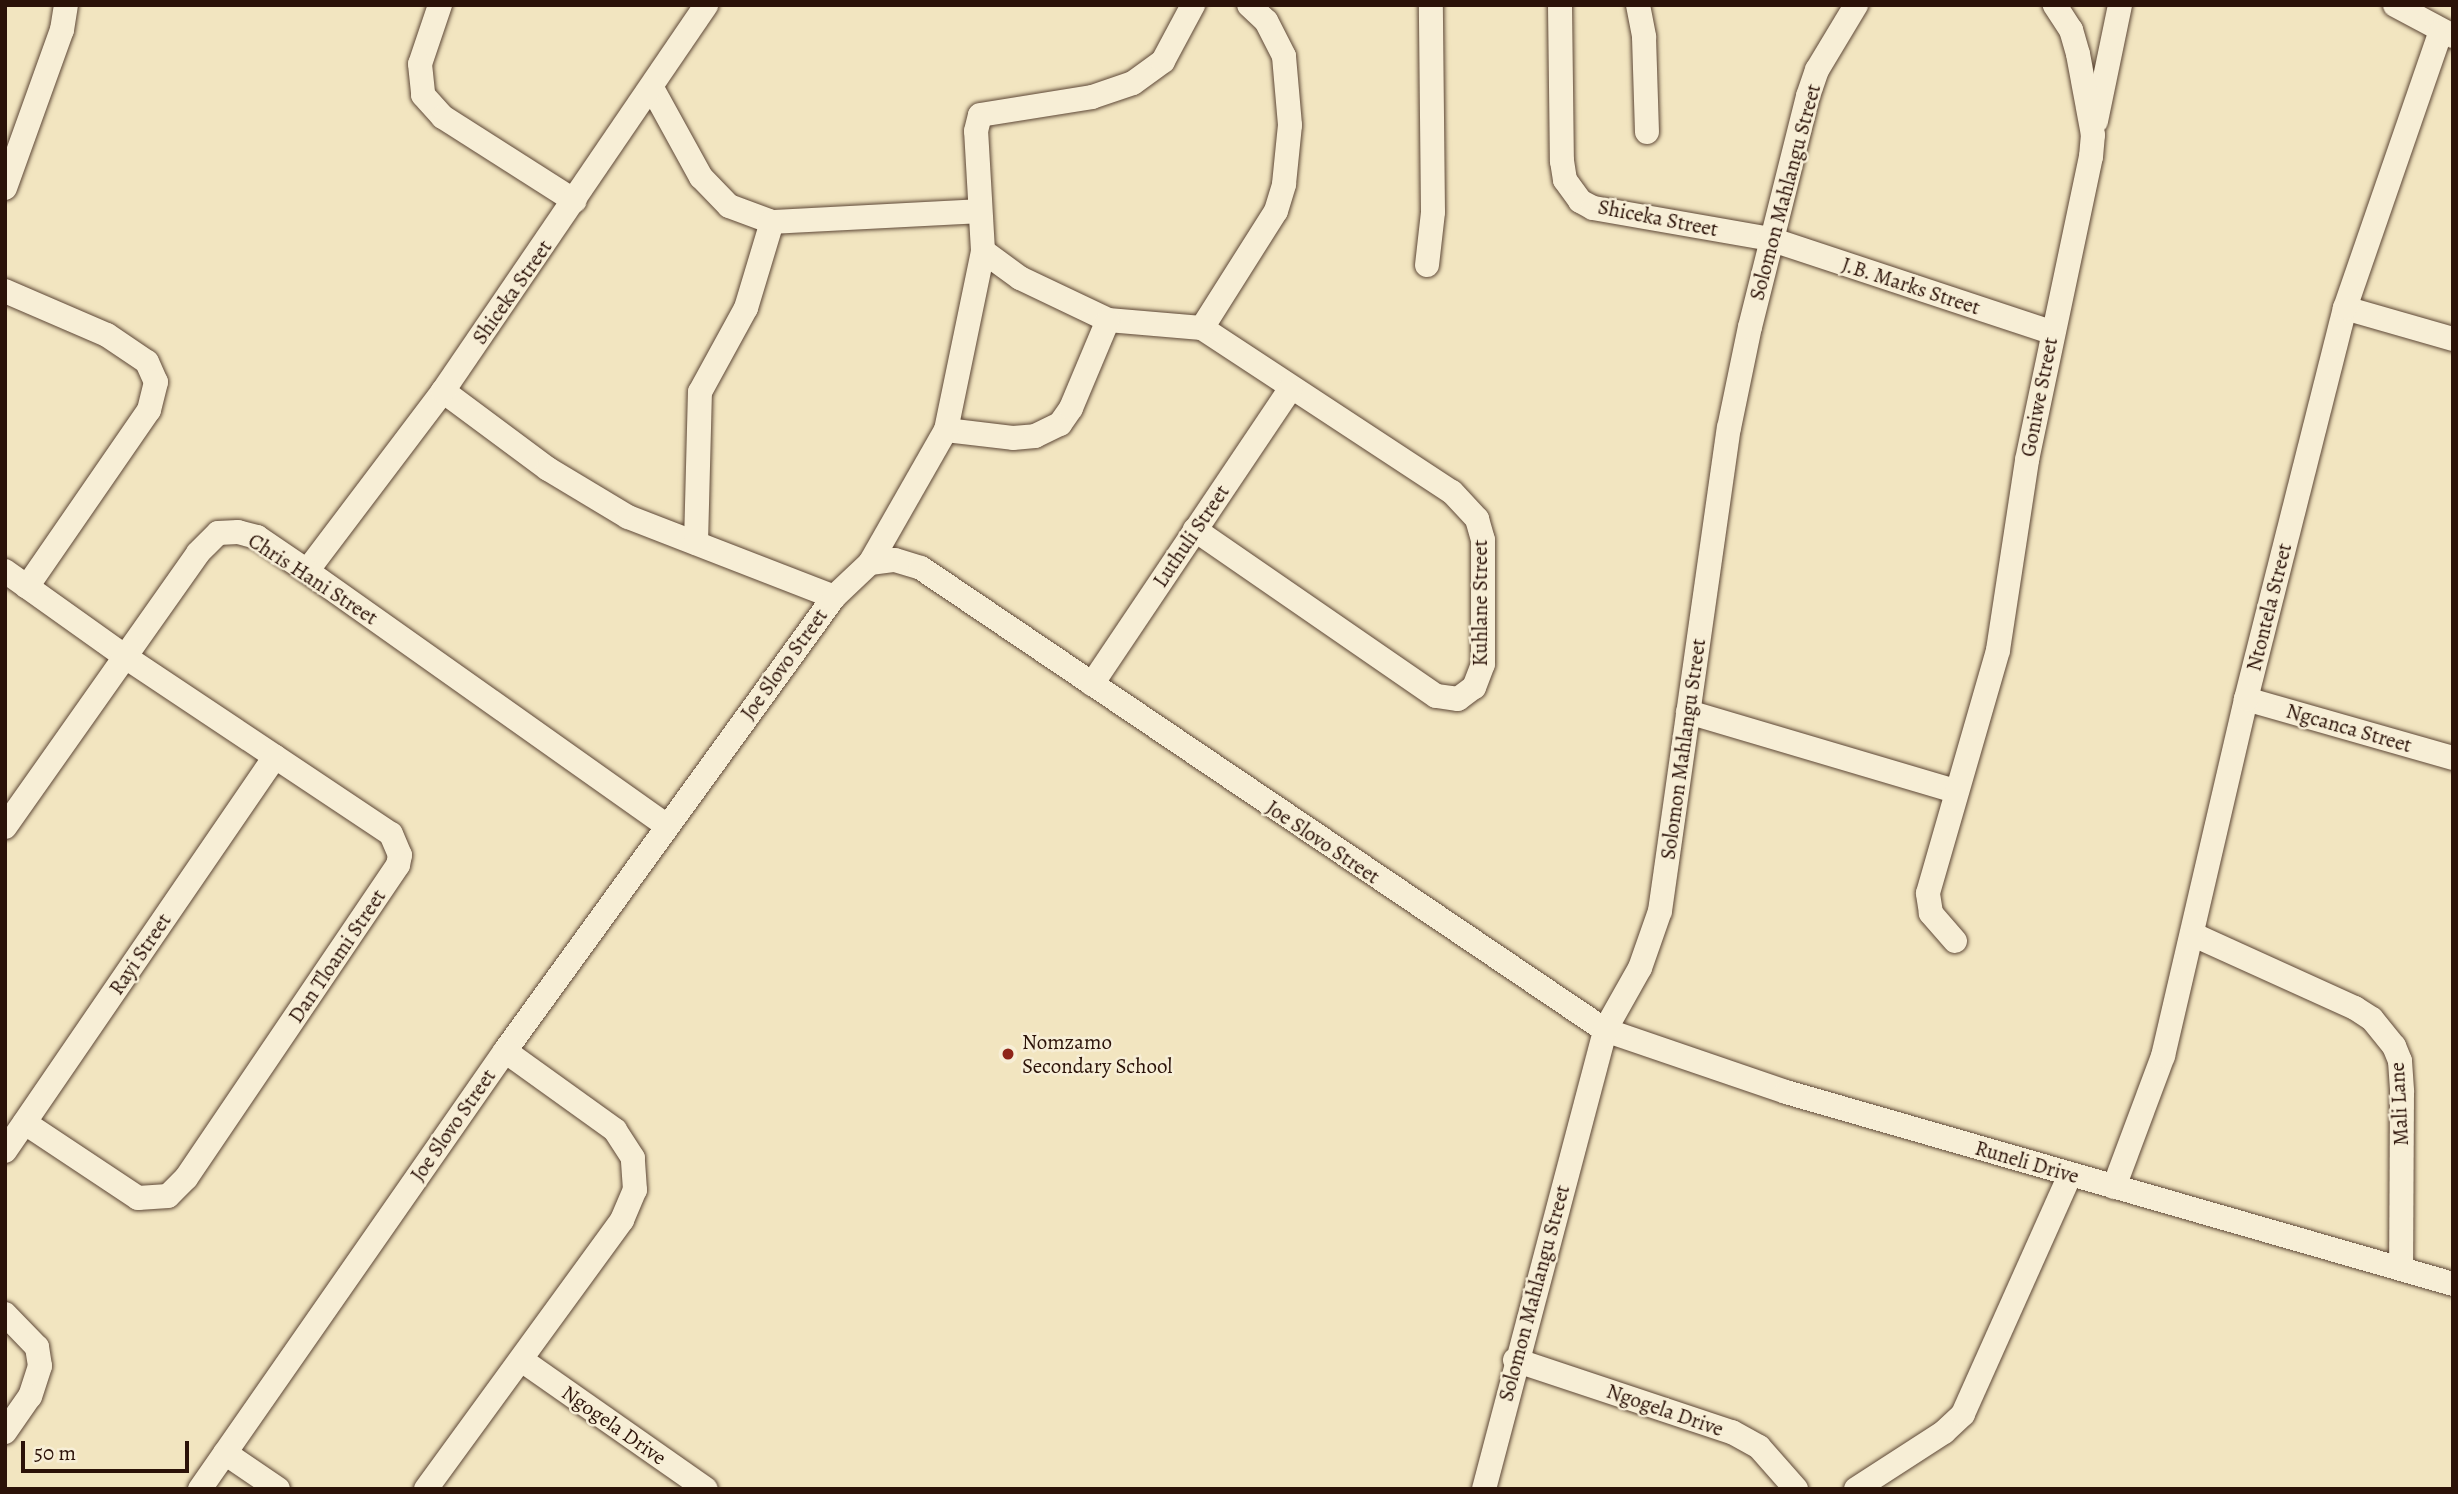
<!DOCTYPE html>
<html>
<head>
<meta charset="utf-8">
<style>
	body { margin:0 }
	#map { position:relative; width:2458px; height:1494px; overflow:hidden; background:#f2e5c0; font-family:Alegreya,serif }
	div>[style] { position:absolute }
	.roads { filter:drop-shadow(0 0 2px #5d4736) drop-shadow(0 0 2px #5d4736) }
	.minor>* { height:24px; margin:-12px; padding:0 12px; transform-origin:12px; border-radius:12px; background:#f7eed6 }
	.dots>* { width:19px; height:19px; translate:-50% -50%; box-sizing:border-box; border:4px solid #f7eed6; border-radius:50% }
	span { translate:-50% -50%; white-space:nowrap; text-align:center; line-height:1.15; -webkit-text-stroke:5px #f7eed6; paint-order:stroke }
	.street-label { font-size:21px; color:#2b1208 }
	.poi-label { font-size:21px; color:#2b1208 }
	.left { translate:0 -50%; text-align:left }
	.frame { position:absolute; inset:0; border:7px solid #2b1208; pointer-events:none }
	.scale { position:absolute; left:21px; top:1441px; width:168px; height:32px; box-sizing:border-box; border:4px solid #2b1208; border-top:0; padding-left:9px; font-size:21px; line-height:24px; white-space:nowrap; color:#2b1208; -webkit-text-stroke:5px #f7eed6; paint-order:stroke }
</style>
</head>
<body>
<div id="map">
	<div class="roads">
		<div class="minor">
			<div style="left:440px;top:5px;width:62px;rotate:108.7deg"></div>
			<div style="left:420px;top:64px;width:31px;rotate:84deg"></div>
			<div style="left:423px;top:95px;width:30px;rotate:48deg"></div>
			<div style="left:443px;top:117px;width:156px;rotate:32.5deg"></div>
			<div style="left:1560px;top:5px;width:156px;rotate:89.3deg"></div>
			<div style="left:1562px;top:161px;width:19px;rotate:81deg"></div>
			<div style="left:1565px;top:180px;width:26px;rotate:54deg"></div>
			<div style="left:1580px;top:201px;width:15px;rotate:28deg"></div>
			<div style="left:1593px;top:208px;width:180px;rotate:9.9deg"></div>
			<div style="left:1770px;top:239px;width:297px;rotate:18.3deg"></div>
			<div style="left:1638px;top:5px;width:33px;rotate:79deg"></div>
			<div style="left:1644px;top:37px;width:95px;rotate:88.2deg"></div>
			<div style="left:2395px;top:5px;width:66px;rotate:28.1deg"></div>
			<div style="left:652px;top:88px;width:102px;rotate:61.2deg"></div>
			<div style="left:701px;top:177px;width:40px;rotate:46deg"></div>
			<div style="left:729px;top:206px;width:46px;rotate:20.4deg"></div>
			<div style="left:772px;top:222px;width:208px;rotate:-3deg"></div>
			<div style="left:2096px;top:121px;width:118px;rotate:-78.3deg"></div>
			<div style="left:5px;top:188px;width:168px;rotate:-70.2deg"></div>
			<div style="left:62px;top:30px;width:25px;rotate:-81deg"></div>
			<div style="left:983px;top:251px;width:46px;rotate:36.1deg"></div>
			<div style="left:1020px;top:278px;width:98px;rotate:25.5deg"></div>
			<div style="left:1108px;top:320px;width:94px;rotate:4.9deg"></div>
			<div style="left:1202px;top:328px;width:299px;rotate:33.3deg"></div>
			<div style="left:1452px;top:492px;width:37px;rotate:47deg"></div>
			<div style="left:1477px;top:519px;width:22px;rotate:74deg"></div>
			<div style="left:1483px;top:540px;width:124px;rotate:90deg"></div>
			<div style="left:1483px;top:664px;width:25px;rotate:111deg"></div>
			<div style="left:1474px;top:687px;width:20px;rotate:143deg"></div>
			<div style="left:1458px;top:699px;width:22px;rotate:-172deg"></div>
			<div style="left:1436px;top:696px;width:293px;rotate:-145.4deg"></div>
			<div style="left:1427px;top:265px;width:53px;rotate:-83.5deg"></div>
			<div style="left:1433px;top:212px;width:207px;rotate:-90.6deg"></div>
			<div style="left:5px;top:291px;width:111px;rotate:23.3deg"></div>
			<div style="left:107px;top:335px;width:48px;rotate:34deg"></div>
			<div style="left:147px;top:362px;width:22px;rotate:66deg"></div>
			<div style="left:156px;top:382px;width:29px;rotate:104deg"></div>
			<div style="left:149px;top:410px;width:215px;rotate:124.6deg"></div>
			<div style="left:2345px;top:308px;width:112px;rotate:16deg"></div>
			<div style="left:1202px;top:328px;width:138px;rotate:-57.7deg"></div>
			<div style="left:1276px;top:211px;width:28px;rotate:-73deg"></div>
			<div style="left:1284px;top:184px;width:59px;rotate:-84.2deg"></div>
			<div style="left:1290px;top:125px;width:69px;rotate:-95deg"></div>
			<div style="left:1284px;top:56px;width:39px;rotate:-117deg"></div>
			<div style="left:1266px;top:21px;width:23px;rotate:-137deg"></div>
			<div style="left:443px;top:391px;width:131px;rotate:36.6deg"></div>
			<div style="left:548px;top:469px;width:93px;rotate:31deg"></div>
			<div style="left:628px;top:517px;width:221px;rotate:21.2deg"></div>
			<div style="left:946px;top:430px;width:67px;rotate:6.8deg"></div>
			<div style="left:1013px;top:438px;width:22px;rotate:-5deg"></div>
			<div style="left:1035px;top:436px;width:28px;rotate:-26deg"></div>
			<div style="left:1060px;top:424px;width:19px;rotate:-55deg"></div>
			<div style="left:1071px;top:408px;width:95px;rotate:-67.2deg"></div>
			<div style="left:696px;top:543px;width:151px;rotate:-88.5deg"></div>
			<div style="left:700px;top:392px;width:96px;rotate:-61.3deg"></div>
			<div style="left:746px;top:308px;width:90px;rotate:-73.2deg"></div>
			<div style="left:870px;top:563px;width:153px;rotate:-60.3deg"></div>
			<div style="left:946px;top:430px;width:183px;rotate:-78.3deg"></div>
			<div style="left:983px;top:251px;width:120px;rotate:-93.3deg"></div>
			<div style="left:976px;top:131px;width:16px;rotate:-76deg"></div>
			<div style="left:980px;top:115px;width:113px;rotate:-9.1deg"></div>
			<div style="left:1092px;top:97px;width:43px;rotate:-18.9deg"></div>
			<div style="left:1133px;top:83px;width:37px;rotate:-36deg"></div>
			<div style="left:1163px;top:61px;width:64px;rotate:-61.8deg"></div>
			<div style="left:5px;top:571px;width:150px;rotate:35.5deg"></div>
			<div style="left:127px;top:658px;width:317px;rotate:33.7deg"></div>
			<div style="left:391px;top:834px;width:23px;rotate:67deg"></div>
			<div style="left:400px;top:855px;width:10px;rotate:101deg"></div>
			<div style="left:398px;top:865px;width:378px;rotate:124.1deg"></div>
			<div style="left:186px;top:1178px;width:25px;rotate:135deg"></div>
			<div style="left:168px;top:1196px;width:30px;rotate:176deg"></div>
			<div style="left:138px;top:1198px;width:136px;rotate:-146.4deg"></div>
			<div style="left:307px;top:571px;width:226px;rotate:-52.9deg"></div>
			<div style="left:443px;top:391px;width:467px;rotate:-55.7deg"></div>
			<div style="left:1092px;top:684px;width:355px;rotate:-56.1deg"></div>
			<div style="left:2246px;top:699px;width:215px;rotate:15.9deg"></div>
			<div style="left:1688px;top:712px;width:277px;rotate:16.5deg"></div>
			<div style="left:5px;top:827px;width:335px;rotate:-54.8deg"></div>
			<div style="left:198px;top:553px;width:28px;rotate:-45deg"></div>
			<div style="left:218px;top:533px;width:20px;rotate:-3deg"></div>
			<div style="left:238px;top:532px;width:20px;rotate:15deg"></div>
			<div style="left:257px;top:537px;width:60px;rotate:34.2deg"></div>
			<div style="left:307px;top:571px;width:440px;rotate:35.3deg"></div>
			<div style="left:2194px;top:935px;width:177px;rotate:24.4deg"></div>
			<div style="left:2355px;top:1008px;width:20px;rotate:33deg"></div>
			<div style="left:2372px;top:1019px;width:35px;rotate:51deg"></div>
			<div style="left:2394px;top:1046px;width:16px;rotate:68deg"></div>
			<div style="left:2400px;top:1061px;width:31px;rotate:86deg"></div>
			<div style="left:2402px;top:1092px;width:176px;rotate:90.3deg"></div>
			<div style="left:1955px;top:941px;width:37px;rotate:-131deg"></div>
			<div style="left:1931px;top:913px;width:20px;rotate:-99deg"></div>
			<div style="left:1928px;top:893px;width:253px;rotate:-73.9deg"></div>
			<div style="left:1998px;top:650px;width:192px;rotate:-81.3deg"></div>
			<div style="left:2027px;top:460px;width:310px;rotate:-78.1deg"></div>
			<div style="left:2091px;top:157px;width:22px;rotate:-85deg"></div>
			<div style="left:2093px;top:135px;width:82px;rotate:-100.5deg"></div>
			<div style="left:2078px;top:54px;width:25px;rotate:-106deg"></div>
			<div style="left:2071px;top:30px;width:30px;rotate:-123deg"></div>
			<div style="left:5px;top:1151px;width:478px;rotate:-55.6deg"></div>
			<div style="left:2114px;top:1187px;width:140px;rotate:-69.5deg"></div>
			<div style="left:2163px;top:1056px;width:367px;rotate:-76.9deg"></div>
			<div style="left:2246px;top:699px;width:403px;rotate:-75.8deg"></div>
			<div style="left:2345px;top:308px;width:293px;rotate:-70.9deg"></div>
			<div style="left:5px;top:1314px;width:46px;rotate:45.9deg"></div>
			<div style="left:37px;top:1347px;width:19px;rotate:81deg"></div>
			<div style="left:40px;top:1366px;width:32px;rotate:108deg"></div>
			<div style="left:30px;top:1396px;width:44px;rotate:124.8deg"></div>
			<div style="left:1515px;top:1360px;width:229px;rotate:18.4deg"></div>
			<div style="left:1732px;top:1432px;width:31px;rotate:29deg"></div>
			<div style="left:1759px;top:1447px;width:56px;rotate:48.6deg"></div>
			<div style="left:523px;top:1361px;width:223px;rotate:35deg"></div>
			<div style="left:225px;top:1453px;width:64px;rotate:34.2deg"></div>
			<div style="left:200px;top:1489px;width:534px;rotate:-55.15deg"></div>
			<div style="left:505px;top:1051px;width:561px;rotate:-54.07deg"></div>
			<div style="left:834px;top:597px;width:50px;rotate:-43.4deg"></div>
			<div style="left:870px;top:563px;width:25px;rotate:-7deg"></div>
			<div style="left:895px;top:560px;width:27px;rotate:17deg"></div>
			<div style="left:921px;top:568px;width:825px;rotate:34.04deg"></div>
			<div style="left:1605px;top:1030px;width:191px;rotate:18.9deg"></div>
			<div style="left:1786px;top:1092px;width:694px;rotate:16.06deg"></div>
			<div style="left:426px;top:1489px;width:333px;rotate:-53.9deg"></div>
			<div style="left:622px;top:1220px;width:33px;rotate:-67deg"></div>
			<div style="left:635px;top:1190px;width:32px;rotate:-94deg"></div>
			<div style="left:633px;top:1158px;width:33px;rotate:-123deg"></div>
			<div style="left:615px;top:1130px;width:135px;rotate:-144.3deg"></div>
			<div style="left:1484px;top:1489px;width:475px;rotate:-75.2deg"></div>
			<div style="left:1605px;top:1030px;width:71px;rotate:-60.6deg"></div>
			<div style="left:1640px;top:968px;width:60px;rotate:-70.7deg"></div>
			<div style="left:1660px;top:911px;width:488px;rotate:-81.9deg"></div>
			<div style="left:1729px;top:428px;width:103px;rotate:-78.3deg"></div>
			<div style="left:1750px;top:327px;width:238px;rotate:-75.9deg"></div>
			<div style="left:1808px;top:96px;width:28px;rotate:-71deg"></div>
			<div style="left:1817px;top:70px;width:76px;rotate:-59deg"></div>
			<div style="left:1856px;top:1489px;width:105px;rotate:-32.9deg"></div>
			<div style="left:1944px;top:1432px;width:26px;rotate:-43deg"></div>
			<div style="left:1963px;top:1414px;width:262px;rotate:-65.9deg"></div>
		</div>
	</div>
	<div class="dots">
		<div style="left:1008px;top:1054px;background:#8f2418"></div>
	</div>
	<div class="street-label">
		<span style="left:1785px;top:192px;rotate:-75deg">Solomon Mahlangu Street</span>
		<span style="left:1658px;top:218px;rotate:11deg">Shiceka Street</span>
		<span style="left:1911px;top:286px;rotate:18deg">J.B. Marks Street</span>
		<span style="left:512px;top:292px;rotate:-55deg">Shiceka Street</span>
		<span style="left:2039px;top:397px;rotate:-79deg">Goniwe Street</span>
		<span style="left:1191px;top:536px;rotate:-56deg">Luthuli Street</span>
		<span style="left:313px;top:579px;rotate:33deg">Chris Hani Street</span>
		<span style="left:1480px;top:603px;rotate:-90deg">Kuhlane Street</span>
		<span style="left:2269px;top:607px;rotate:-76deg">Ntontela Street</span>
		<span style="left:784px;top:664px;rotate:-54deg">Joe Slovo Street</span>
		<span style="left:2349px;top:728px;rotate:16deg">Ngcanca Street</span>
		<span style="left:1683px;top:749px;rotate:-82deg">Solomon Mahlangu Street</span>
		<span style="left:1323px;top:842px;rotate:34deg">Joe Slovo Street</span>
		<span style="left:140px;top:954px;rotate:-56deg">Rayi Street</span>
		<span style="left:337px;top:956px;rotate:-56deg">Dan Tloami Street</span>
		<span style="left:2399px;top:1104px;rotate:-93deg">Mali Lane</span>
		<span style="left:453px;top:1125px;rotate:-55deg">Joe Slovo Street</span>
		<span style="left:2027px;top:1162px;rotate:16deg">Runeli Drive</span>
		<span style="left:1534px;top:1293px;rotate:-75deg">Solomon Mahlangu Street</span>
		<span style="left:1665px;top:1410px;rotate:19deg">Ngogela Drive</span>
		<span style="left:614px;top:1425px;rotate:35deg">Ngogela Drive</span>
	</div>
	<div class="poi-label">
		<span class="left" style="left:1022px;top:1054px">Nomzamo<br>Secondary School</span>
	</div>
	<div class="frame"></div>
	<div class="scale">50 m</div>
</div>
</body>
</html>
